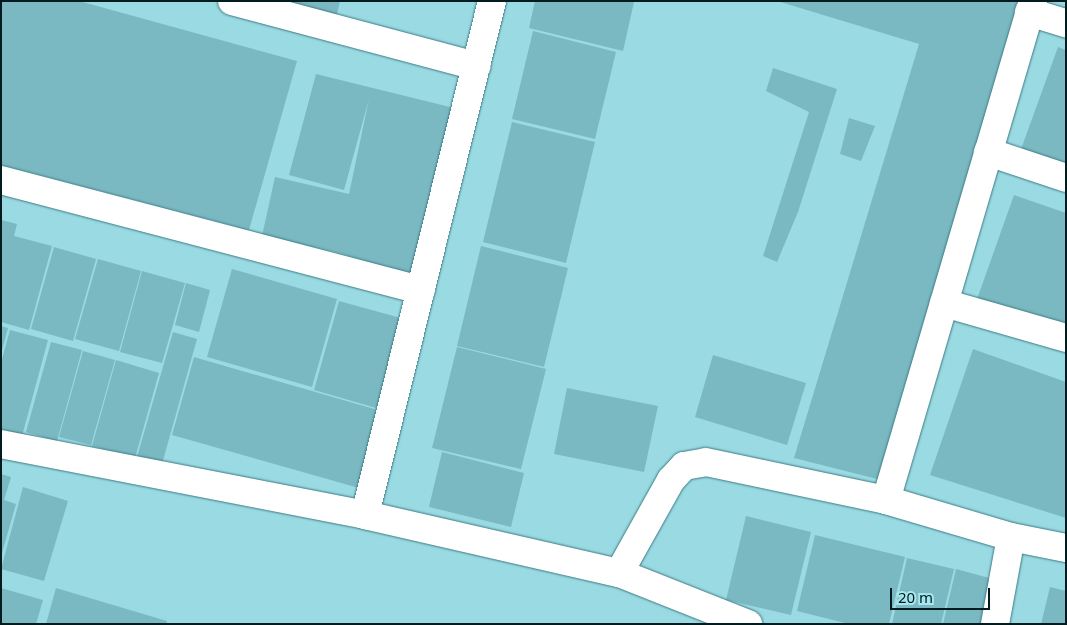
<!DOCTYPE html>
<html>
<head>
<meta charset="utf-8">
<style>
	body { margin:0 }
	#map { position:relative; width:1067px; height:625px; overflow:hidden; background:#9adae3; font-family:"Noto Sans",sans-serif }
	div>[style] { position:absolute }
	.building>* { inset:0; background:#7ab9c2 }
	.roads { filter:drop-shadow(0 0 1px #3c7b83) drop-shadow(0 0 1px #3c7b83) }
	.minor>* { height:28px; margin:-14px; padding:0 14px; transform-origin:14px; border-radius:14px; background:#fff }
	span { translate:-50% -50%; white-space:nowrap; text-align:center; line-height:1.15; -webkit-text-stroke:4px #a7e7f0; paint-order:stroke }
	.frame { position:absolute; inset:0; border:2px solid #021b1e; pointer-events:none }
	.scale { position:absolute; left:890px; top:588px; width:100px; height:22px; box-sizing:border-box; border:2px solid #021b1e; border-top:0; padding-left:6px; font-size:15px; line-height:18px; white-space:nowrap; color:#021b1e; -webkit-text-stroke:4px #a7e7f0; paint-order:stroke }
</style>
</head>
<body>
<div id="map">
	<div class="building">
		<div style="clip-path:polygon(1px 1px,79px 1px,297px 61px,249px 230px,1px 165px)"></div>
		<div style="clip-path:polygon(259px 1px,340px 1px,334px 28px)"></div>
		<div style="clip-path:polygon(535px 1px,634px 2px,623px 51px,529px 28px)"></div>
		<div style="clip-path:polygon(777px 1px,1019px 1px,881px 480px,794px 458px,919px 44px)"></div>
		<div style="clip-path:polygon(533px 31px,616px 52px,595px 139px,512px 119px)"></div>
		<div style="clip-path:polygon(1058px 47px,1066px 50px,1066px 168px,1020px 152px)"></div>
		<div style="clip-path:polygon(773px 68px,837px 89px,798px 212px,777px 262px,763px 256px,809px 112px,766px 91px)"></div>
		<div style="clip-path:polygon(316px 74px,454px 108px,415px 277px,336px 252px,262px 236px,275px 177px,349px 194px,369px 99px,344px 190px,289px 175px)"></div>
		<div style="clip-path:polygon(849px 118px,875px 126px,861px 161px,840px 154px)"></div>
		<div style="clip-path:polygon(512px 122px,595px 142px,566px 263px,483px 242px)"></div>
		<div style="clip-path:polygon(1014px 195px,1066px 213px,1066px 329px,976px 302px)"></div>
		<div style="clip-path:polygon(1px 220px,17px 224px,14px 236px,52px 246px,29px 330px,1px 322px)"></div>
		<div style="clip-path:polygon(481px 246px,568px 268px,544px 367px,457px 346px)"></div>
		<div style="clip-path:polygon(54px 247px,96px 259px,73px 341px,31px 329px)"></div>
		<div style="clip-path:polygon(98px 259px,141px 271px,119px 351px,75px 339px)"></div>
		<div style="clip-path:polygon(232px 269px,337px 299px,312px 387px,207px 357px)"></div>
		<div style="clip-path:polygon(142px 271px,185px 283px,162px 363px,120px 352px)"></div>
		<div style="clip-path:polygon(186px 283px,210px 290px,199px 332px,175px 325px)"></div>
		<div style="clip-path:polygon(339px 301px,408px 320px,383px 410px,314px 390px)"></div>
		<div style="clip-path:polygon(1px 326px,8px 328px,2px 350px,1px 350px)"></div>
		<div style="clip-path:polygon(10px 330px,48px 340px,22px 436px,1px 430px,1px 363px)"></div>
		<div style="clip-path:polygon(173px 332px,197px 339px,162px 464px,137px 457px)"></div>
		<div style="clip-path:polygon(51px 342px,82px 350px,57px 441px,26px 432px)"></div>
		<div style="clip-path:polygon(457px 347px,546px 369px,521px 469px,432px 448px)"></div>
		<div style="clip-path:polygon(973px 349px,1066px 382px,1066px 518px,930px 475px)"></div>
		<div style="clip-path:polygon(83px 351px,115px 360px,91px 445px,59px 437px)"></div>
		<div style="clip-path:polygon(713px 355px,806px 383px,787px 445px,695px 417px)"></div>
		<div style="clip-path:polygon(194px 357px,388px 413px,366px 490px,172px 435px)"></div>
		<div style="clip-path:polygon(116px 360px,159px 373px,135px 458px,92px 446px)"></div>
		<div style="clip-path:polygon(567px 388px,658px 406px,644px 472px,554px 454px)"></div>
		<div style="clip-path:polygon(442px 452px,524px 473px,511px 527px,429px 507px)"></div>
		<div style="clip-path:polygon(1px 474px,11px 477px,4px 500px,16px 504px,2px 553px)"></div>
		<div style="clip-path:polygon(23px 487px,68px 501px,44px 581px,1px 569px)"></div>
		<div style="clip-path:polygon(746px 516px,811px 532px,791px 615px,726px 600px)"></div>
		<div style="clip-path:polygon(815px 535px,905px 557px,889px 624px,849px 624px,797px 611px)"></div>
		<div style="clip-path:polygon(907px 558px,954px 569px,941px 624px,892px 624px)"></div>
		<div style="clip-path:polygon(956px 569px,993px 579px,982px 624px,943px 624px)"></div>
		<div style="clip-path:polygon(1050px 587px,1066px 591px,1066px 624px,1041px 624px)"></div>
		<div style="clip-path:polygon(1px 588px,43px 600px,36px 624px,1px 624px)"></div>
		<div style="clip-path:polygon(56px 588px,167px 621px,166px 624px,46px 624px)"></div>
	</div>
	<div class="roads">
		<div class="minor">
			<div style="left:232px;top:1px;width:253px;rotate:14.9deg"></div>
			<div style="left:1029px;top:12px;width:39px;rotate:17deg"></div>
			<div style="left:988px;top:152px;width:82px;rotate:18.4deg"></div>
			<div style="left:1px;top:180px;width:434px;rotate:14.7deg"></div>
			<div style="left:944px;top:303px;width:127px;rotate:16deg"></div>
			<div style="left:1px;top:444px;width:371px;rotate:11deg"></div>
			<div style="left:365px;top:515px;width:261px;rotate:12.9deg"></div>
			<div style="left:619px;top:573px;width:107px;rotate:-60.8deg"></div>
			<div style="left:671px;top:480px;width:19px;rotate:-47deg"></div>
			<div style="left:684px;top:466px;width:22px;rotate:-10deg"></div>
			<div style="left:706px;top:462px;width:184px;rotate:11.9deg"></div>
			<div style="left:886px;top:500px;width:130px;rotate:16.5deg"></div>
			<div style="left:1011px;top:537px;width:56px;rotate:11.3deg"></div>
			<div style="left:886px;top:500px;width:520px;rotate:-73.59deg"></div>
			<div style="left:365px;top:515px;width:529px;rotate:-76.12deg"></div>
			<div style="left:619px;top:573px;width:139px;rotate:21.6deg"></div>
			<div style="left:995px;top:624px;width:88px;rotate:-79.6deg"></div>
		</div>
	</div>
	<div class="frame"></div>
	<div class="scale">20 m</div>
</div>
</body>
</html>
